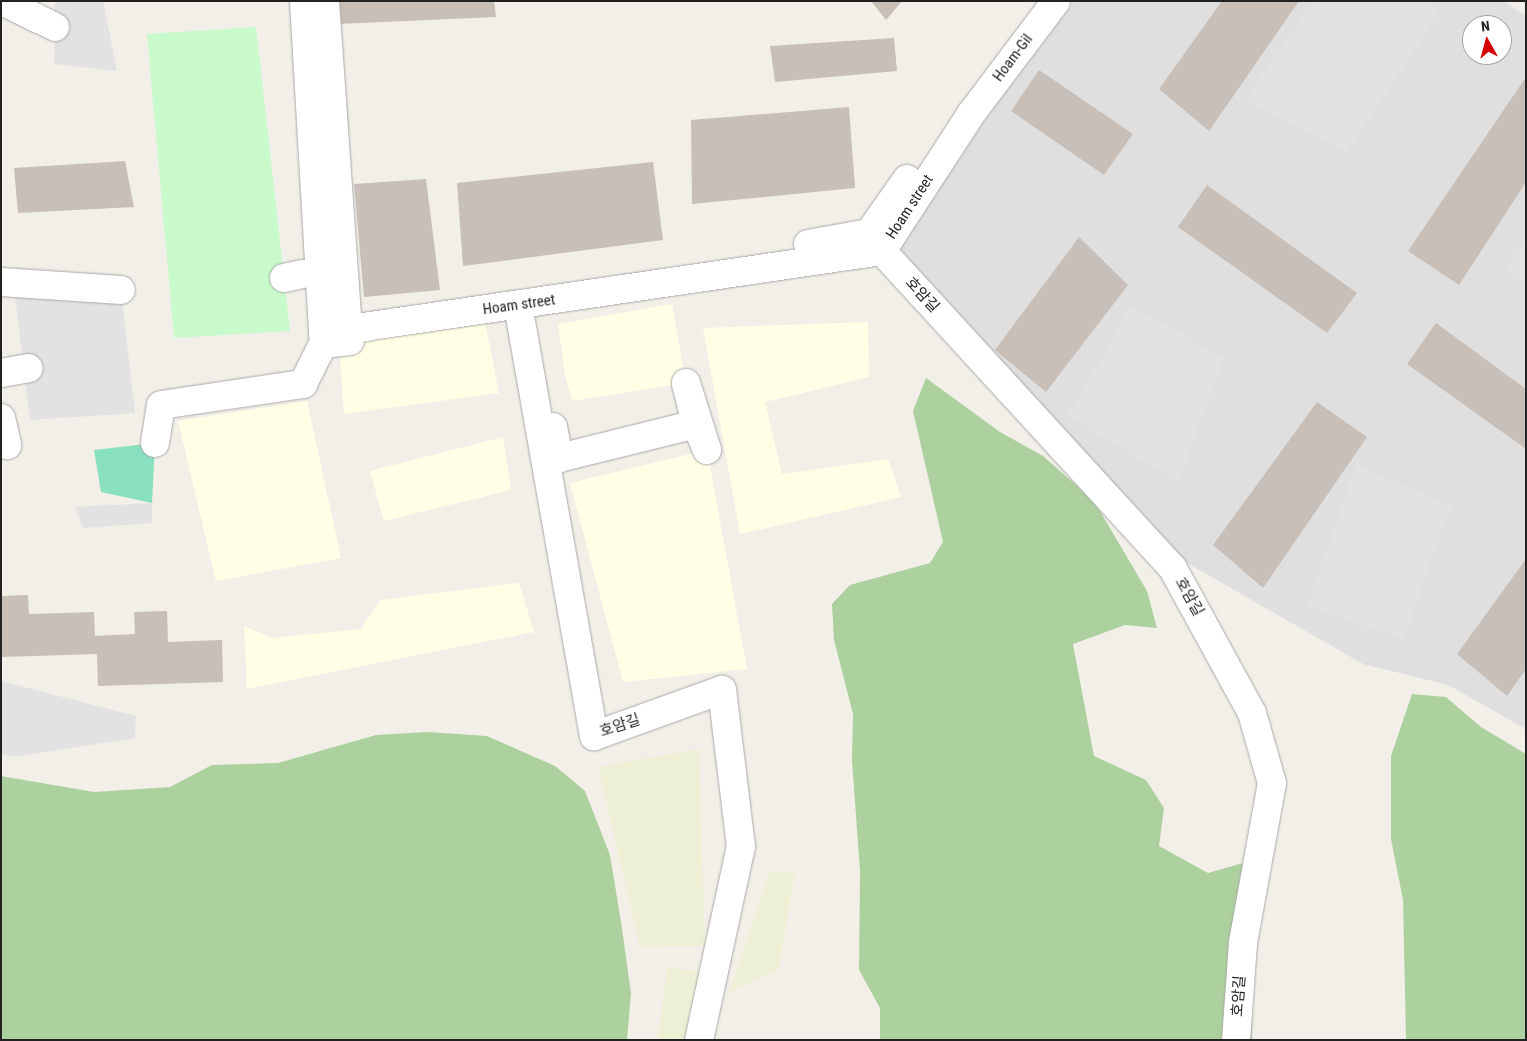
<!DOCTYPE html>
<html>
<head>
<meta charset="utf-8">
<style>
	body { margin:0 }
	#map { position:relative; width:1527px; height:1041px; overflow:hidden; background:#f2efe9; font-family:"Roboto Condensed","Noto Sans KR",sans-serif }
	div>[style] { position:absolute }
	.residential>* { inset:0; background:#e0dfdf }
	.education>* { inset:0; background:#ffffe5 }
	.farmland>* { inset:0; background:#eef0d5 }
	.forest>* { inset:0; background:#add19e }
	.park>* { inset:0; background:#c8facc }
	.pitch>* { inset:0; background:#88e0be }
	.parking>* { inset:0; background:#e2e2e2 }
	.building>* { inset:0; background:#c7bfb8 }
	.roads { filter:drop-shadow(0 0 1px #a9a9a9) drop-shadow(0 0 1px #a9a9a9) }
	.minor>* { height:28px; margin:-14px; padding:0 14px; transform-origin:14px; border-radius:14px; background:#fff }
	span { translate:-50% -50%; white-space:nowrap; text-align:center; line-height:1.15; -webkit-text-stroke:4px #fff; paint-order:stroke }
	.street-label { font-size:15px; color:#222 }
	.frame { position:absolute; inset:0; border:2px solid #222; pointer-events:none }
	.north { position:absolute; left:1462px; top:15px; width:50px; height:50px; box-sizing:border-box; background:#fff; border:1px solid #a7a7a7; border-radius:50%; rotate:353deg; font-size:14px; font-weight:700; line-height:20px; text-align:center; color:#222 }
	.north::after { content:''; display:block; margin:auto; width:18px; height:22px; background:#d40000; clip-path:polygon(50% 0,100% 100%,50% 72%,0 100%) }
</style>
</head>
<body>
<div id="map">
	<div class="residential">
		<div style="clip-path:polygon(evenodd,1075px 1px,1504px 1px,1526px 16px,1526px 729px,1448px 685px,1363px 664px,1182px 560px,898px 252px,983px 123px,1075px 1px,1472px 25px,1502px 25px,1502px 55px,1472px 55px,1472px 25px)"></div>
	</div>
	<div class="education">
		<div style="clip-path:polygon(672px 304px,686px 383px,572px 401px,565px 375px,558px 324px)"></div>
		<div style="clip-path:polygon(485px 322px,499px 393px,344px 414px,339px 345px)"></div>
		<div style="clip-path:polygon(868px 322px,869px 377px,765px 402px,782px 474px,888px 459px,901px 497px,740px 534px,703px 328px)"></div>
		<div style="clip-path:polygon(307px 401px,341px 558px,216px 581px,178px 421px)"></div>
		<div style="clip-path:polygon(503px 437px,511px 490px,384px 521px,370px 471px)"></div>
		<div style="clip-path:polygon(707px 450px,747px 669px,623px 682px,570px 483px)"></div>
		<div style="clip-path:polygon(519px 583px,534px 632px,247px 689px,244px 626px,272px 638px,361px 629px,380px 600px)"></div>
	</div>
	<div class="farmland">
		<div style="clip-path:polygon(699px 749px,705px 946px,640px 947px,598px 767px)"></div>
		<div style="clip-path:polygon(770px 871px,795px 873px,779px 969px,729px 992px)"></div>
		<div style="clip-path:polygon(667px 967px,724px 975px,713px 1040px,658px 1040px)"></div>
	</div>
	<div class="forest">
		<div style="clip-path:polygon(926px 378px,1000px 432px,1043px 456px,1094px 501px,1147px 591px,1157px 628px,1125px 625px,1073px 644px,1094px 756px,1146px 780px,1164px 808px,1159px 846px,1208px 873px,1250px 861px,1268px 881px,1251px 959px,1252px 1040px,880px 1040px,880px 1008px,859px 970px,860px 872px,852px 760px,853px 714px,834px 640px,832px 604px,850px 585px,930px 563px,943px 542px,913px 411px)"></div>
		<div style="clip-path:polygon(1412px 694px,1446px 697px,1481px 727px,1526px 754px,1526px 1040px,1406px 1040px,1403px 900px,1391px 839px,1391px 756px)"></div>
		<div style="clip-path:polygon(427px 732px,487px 736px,555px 766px,585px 791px,610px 855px,621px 922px,631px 993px,627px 1040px,1px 1040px,1px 776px,94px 792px,170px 787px,212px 765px,278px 763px,376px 735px)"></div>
	</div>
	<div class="park">
		<div style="clip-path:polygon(256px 27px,290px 331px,174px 338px,147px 34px)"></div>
	</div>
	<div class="pitch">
		<div style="clip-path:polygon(155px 443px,152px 503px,101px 492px,94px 450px)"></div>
	</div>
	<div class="parking">
		<div style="clip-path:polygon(55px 1px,103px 1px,117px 71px,54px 64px)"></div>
		<div style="clip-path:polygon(1313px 1px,1420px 1px,1439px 12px,1346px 152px,1245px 101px)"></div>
		<div style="clip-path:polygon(1526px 242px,1526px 287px,1506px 269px)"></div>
		<div style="clip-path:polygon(13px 280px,121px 290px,135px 413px,30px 420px)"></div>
		<div style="clip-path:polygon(1132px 306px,1223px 358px,1179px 483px,1068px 415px)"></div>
		<div style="clip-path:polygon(1356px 464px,1451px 506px,1403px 639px,1307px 606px)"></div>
		<div style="clip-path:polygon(152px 503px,152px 523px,83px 528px,75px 507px)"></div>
		<div style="clip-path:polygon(1px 681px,136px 716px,135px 738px,14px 757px,1px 754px)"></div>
	</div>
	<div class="building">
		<div style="clip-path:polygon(337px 1px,494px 1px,496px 17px,338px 24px)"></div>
		<div style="clip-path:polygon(871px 1px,902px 1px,886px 20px)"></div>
		<div style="clip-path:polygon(1222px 1px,1299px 1px,1209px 131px,1159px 89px)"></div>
		<div style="clip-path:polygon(894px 38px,897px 71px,775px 82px,770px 46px)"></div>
		<div style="clip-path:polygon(1039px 70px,1133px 134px,1104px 175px,1011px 111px)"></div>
		<div style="clip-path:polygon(1526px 77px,1526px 182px,1459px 285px,1408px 251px)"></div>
		<div style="clip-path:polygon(849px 107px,855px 188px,692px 204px,691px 120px)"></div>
		<div style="clip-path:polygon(125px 161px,134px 207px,18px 213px,14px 168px)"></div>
		<div style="clip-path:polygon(653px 162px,663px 240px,463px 266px,457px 183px)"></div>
		<div style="clip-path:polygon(426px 179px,440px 290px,364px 297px,354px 184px)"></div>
		<div style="clip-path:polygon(1207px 185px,1357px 293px,1327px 333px,1178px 227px)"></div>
		<div style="clip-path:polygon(1079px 237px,1128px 285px,1046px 392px,995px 350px)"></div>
		<div style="clip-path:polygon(1436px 323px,1526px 389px,1526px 449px,1407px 364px)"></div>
		<div style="clip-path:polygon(1317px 402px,1367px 437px,1263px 588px,1213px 545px)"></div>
		<div style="clip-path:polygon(1526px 559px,1526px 669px,1507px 696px,1457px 654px)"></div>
		<div style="clip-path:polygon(28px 595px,29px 614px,94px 612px,95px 636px,135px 634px,134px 612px,167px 611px,168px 642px,222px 640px,223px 682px,98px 686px,97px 654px,1px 657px,2px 596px)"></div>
	</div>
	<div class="roads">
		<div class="minor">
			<div style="left:2px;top:1px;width:59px;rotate:26.1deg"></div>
			<div style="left:304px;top:1px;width:333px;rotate:86.7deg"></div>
			<div style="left:323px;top:333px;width:565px;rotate:-8.35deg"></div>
			<div style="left:882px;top:251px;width:163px;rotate:-57deg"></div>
			<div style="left:971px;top:114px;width:141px;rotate:-53deg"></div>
			<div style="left:325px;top:1px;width:330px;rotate:86deg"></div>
			<div style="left:348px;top:330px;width:18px;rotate:-9deg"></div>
			<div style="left:808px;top:244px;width:62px;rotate:-10.2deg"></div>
			<div style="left:869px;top:233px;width:66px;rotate:-54.9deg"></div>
			<div style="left:882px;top:251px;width:429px;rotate:47.5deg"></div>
			<div style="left:1172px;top:567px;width:166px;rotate:61.3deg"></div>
			<div style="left:1252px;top:713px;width:73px;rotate:74.1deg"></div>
			<div style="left:1272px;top:783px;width:163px;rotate:100.3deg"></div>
			<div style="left:1243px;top:943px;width:97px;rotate:94.1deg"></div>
			<div style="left:284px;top:278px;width:19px;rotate:-12deg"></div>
			<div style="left:1px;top:282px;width:120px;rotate:3.8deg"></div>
			<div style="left:518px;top:305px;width:438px;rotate:80deg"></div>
			<div style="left:594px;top:736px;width:136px;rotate:-19.8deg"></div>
			<div style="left:722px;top:690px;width:157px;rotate:83.1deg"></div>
			<div style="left:741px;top:846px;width:198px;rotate:102.2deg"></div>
			<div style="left:1px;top:373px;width:28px;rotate:-10deg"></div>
			<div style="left:1px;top:418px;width:28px;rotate:77deg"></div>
			<div style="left:553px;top:427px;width:32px;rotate:79deg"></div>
			<div style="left:559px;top:458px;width:141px;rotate:-13.9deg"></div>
			<div style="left:696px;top:424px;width:28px;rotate:67deg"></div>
			<div style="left:707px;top:450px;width:70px;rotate:-107.4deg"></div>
			<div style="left:686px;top:383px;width:42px;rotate:76.3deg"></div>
			<div style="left:155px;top:443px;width:38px;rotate:-81deg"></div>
			<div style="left:161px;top:405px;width:144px;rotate:-8.4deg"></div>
			<div style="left:303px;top:384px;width:45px;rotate:-63.4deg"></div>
			<div style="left:323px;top:344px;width:27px;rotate:-6deg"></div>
		</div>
	</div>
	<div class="street-label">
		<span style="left:1013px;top:58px;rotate:-53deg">Hoam-Gil</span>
		<span style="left:910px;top:207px;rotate:-57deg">Hoam street</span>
		<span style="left:922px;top:295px;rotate:47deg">호암길</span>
		<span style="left:519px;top:305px;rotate:-8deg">Hoam street</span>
		<span style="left:1189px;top:597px;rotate:61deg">호암길</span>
		<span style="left:620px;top:726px;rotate:-18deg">호암길</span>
		<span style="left:1239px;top:996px;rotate:-86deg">호암길</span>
	</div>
	<div class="frame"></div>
	<div class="north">N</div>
</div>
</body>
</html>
